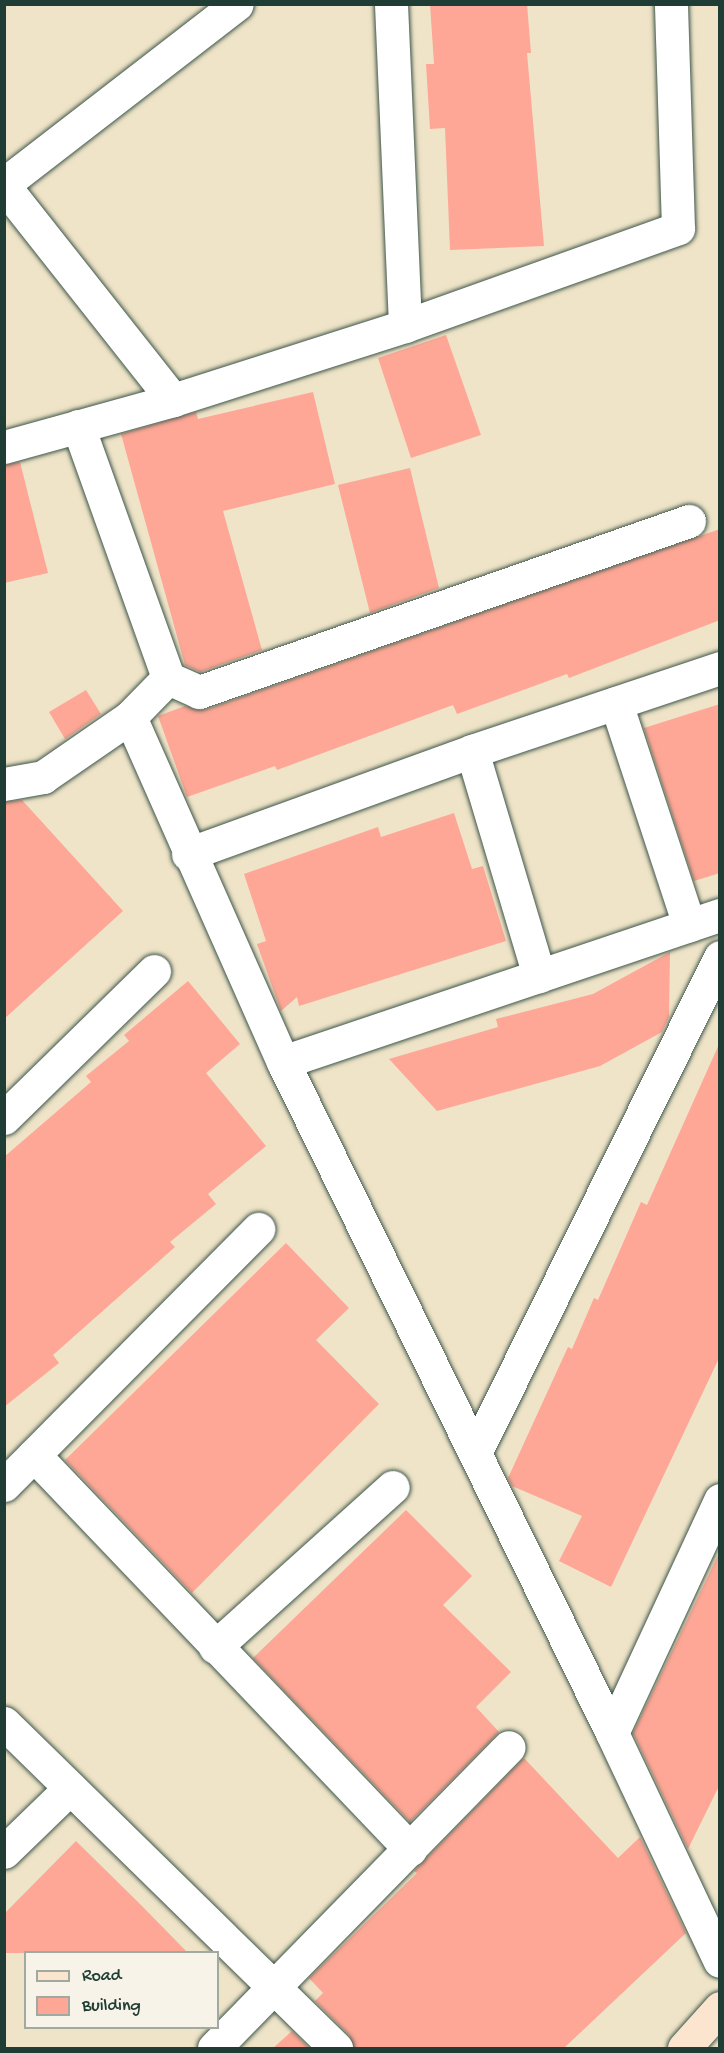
<!DOCTYPE html>
<html>
<head>
<meta charset="utf-8">
<style>
	body { margin:0 }
	#map { position:relative; width:724px; height:2053px; overflow:hidden; background:#efe4c8; font-family:"Gochi Hand",sans-serif }
	div>[style] { position:absolute }
	.building>* { inset:0; background:#fea796 }
	.roads { filter:drop-shadow(0 0 2px #3e564a) drop-shadow(0 0 2px #3e564a) }
	.street>* { height:33px; margin:-16.5px; padding:0 16.5px; transform-origin:16.5px; border-radius:16.5px; background:#fff }
	.secondary>* { height:33px; margin:-16.5px; padding:0 16.5px; transform-origin:16.5px; border-radius:16.5px; background:#fce5cf }
	span { translate:-50% -50%; white-space:nowrap; text-align:center; line-height:1.15; -webkit-text-stroke:4.5px #f7f3e8; paint-order:stroke }
	.frame { position:absolute; inset:0; border:6px solid #1f3d34; pointer-events:none }
	.legend { position:absolute; left:24px; top:1951px; width:195px; height:78px; box-sizing:border-box; background:#f7f3e8; border:2px solid #a1aaa0; margin:0; padding:8px 10px; list-style:none; font-size:18px; color:#1f3d34 }
	.legend li { display:flex; align-items:center; gap:12px; height:30px }
	.legend b { width:30px; border:2px solid #a1aaa0 }
</style>
</head>
<body>
<div id="map">
	<div class="building">
		<div style="clip-path:polygon(430px 4px,527px 4px,531px 53px,527px 53px,544px 246px,450px 250px,445px 128px,430px 129px,426px 64px,434px 64px)"></div>
		<div style="clip-path:polygon(446px 335px,481px 435px,411px 458px,378px 358px)"></div>
		<div style="clip-path:polygon(313px 392px,335px 484px,223px 511px,262px 650px,200px 672px,185px 665px,121px 434px,196px 412px,198px 419px)"></div>
		<div style="clip-path:polygon(20px 462px,48px 573px,4px 583px,4px 465px)"></div>
		<div style="clip-path:polygon(410px 468px,439px 588px,370px 613px,338px 485px)"></div>
		<div style="clip-path:polygon(720px 529px,720px 620px,569px 678px,567px 674px,457px 714px,453px 705px,277px 770px,275px 766px,187px 797px,158px 716px,185px 706px,205px 710px)"></div>
		<div style="clip-path:polygon(86px 690px,101px 714px,65px 739px,49px 712px)"></div>
		<div style="clip-path:polygon(720px 704px,720px 873px,694px 881px,644px 728px)"></div>
		<div style="clip-path:polygon(22px 800px,123px 911px,4px 1019px,4px 802px)"></div>
		<div style="clip-path:polygon(454px 813px,472px 869px,483px 866px,506px 941px,299px 1006px,297px 997px,281px 1011px,257px 944px,266px 941px,244px 874px,378px 827px,381px 837px)"></div>
		<div style="clip-path:polygon(670px 952px,669px 1017px,662px 1032px,600px 1066px,437px 1111px,389px 1059px,498px 1027px,496px 1019px,593px 994px)"></div>
		<div style="clip-path:polygon(188px 981px,240px 1044px,206px 1073px,266px 1146px,208px 1194px,216px 1204px,170px 1242px,175px 1247px,53px 1355px,59px 1363px,4px 1407px,4px 1157px,91px 1082px,86px 1076px,129px 1041px,124px 1035px)"></div>
		<div style="clip-path:polygon(720px 1042px,720px 1356px,611px 1587px,559px 1561px,582px 1516px,512px 1486px,508px 1478px,568px 1347px,572px 1349px,594px 1298px,598px 1300px,641px 1202px,647px 1205px)"></div>
		<div style="clip-path:polygon(286px 1243px,349px 1308px,316px 1340px,379px 1404px,192px 1593px,65px 1460px)"></div>
		<div style="clip-path:polygon(406px 1510px,472px 1576px,443px 1605px,511px 1672px,476px 1707px,499px 1732px,410px 1822px,253px 1658px)"></div>
		<div style="clip-path:polygon(720px 1551px,720px 1784px,688px 1849px,633px 1733px)"></div>
		<div style="clip-path:polygon(524px 1758px,618px 1858px,640px 1837px,686px 1933px,563px 2049px,354px 2049px,349px 2035px,315px 2001px,323px 1993px,309px 1978px,417px 1873px,414px 1871px)"></div>
		<div style="clip-path:polygon(76px 1841px,141px 1905px,188px 1953px,4px 1953px,4px 1914px)"></div>
		<div style="clip-path:polygon(292px 2031px,310px 2049px,272px 2049px)"></div>
	</div>
	<div class="roads">
		<div class="street">
			<div style="left:391px;top:4px;width:322px;rotate:87.5deg"></div>
			<div style="left:4px;top:184px;width:294px;rotate:-37.7deg"></div>
			<div style="left:4px;top:186px;width:273px;rotate:51.7deg"></div>
			<div style="left:78px;top:426px;width:268px;rotate:70.3deg"></div>
			<div style="left:168px;top:678px;width:54px;rotate:134.3deg"></div>
			<div style="left:130px;top:717px;width:377px;rotate:66.1deg"></div>
			<div style="left:283px;top:1062px;width:747px;rotate:63.88deg"></div>
			<div style="left:612px;top:1733px;width:252px;rotate:64.7deg"></div>
			<div style="left:4px;top:447px;width:175px;rotate:-15.5deg"></div>
			<div style="left:173px;top:400px;width:244px;rotate:-17.7deg"></div>
			<div style="left:405px;top:326px;width:290px;rotate:-19.7deg"></div>
			<div style="left:678px;top:228px;width:224px;rotate:-91.8deg"></div>
			<div style="left:168px;top:678px;width:34px;rotate:24deg"></div>
			<div style="left:199px;top:692px;width:519px;rotate:-19.24deg"></div>
			<div style="left:616px;top:703px;width:234px;rotate:71.8deg"></div>
			<div style="left:472px;top:751px;width:235px;rotate:73.4deg"></div>
			<div style="left:4px;top:784px;width:40px;rotate:-10deg"></div>
			<div style="left:43px;top:777px;width:106px;rotate:-34.6deg"></div>
			<div style="left:188px;top:854px;width:302px;rotate:-19.9deg"></div>
			<div style="left:472px;top:751px;width:262px;rotate:-18.5deg"></div>
			<div style="left:283px;top:1062px;width:461px;rotate:-18.6deg"></div>
			<div style="left:4px;top:1118px;width:210px;rotate:-44.4deg"></div>
			<div style="left:475px;top:1453px;width:553px;rotate:-63.71deg"></div>
			<div style="left:34px;top:1455px;width:545px;rotate:46.34deg"></div>
			<div style="left:4px;top:1485px;width:361px;rotate:-45.2deg"></div>
			<div style="left:215px;top:1647px;width:239px;rotate:-42deg"></div>
			<div style="left:4px;top:1723px;width:465px;rotate:44.4deg"></div>
			<div style="left:612px;top:1733px;width:257px;rotate:-65.1deg"></div>
			<div style="left:4px;top:1852px;width:92px;rotate:-44.1deg"></div>
			<div style="left:214px;top:2048px;width:421px;rotate:-45.6deg"></div>
		</div>
		<div class="secondary">
			<div style="left:684px;top:2048px;width:54px;rotate:-48deg"></div>
		</div>
	</div>
	<div class="frame"></div>
	<ul class="legend">
	<li><b style="height:8px;background:#fce5cf"></b>Road</li>
	<li><b style="height:16px;background:#fea796"></b>Building</li>
	</ul>
</div>
</body>
</html>
